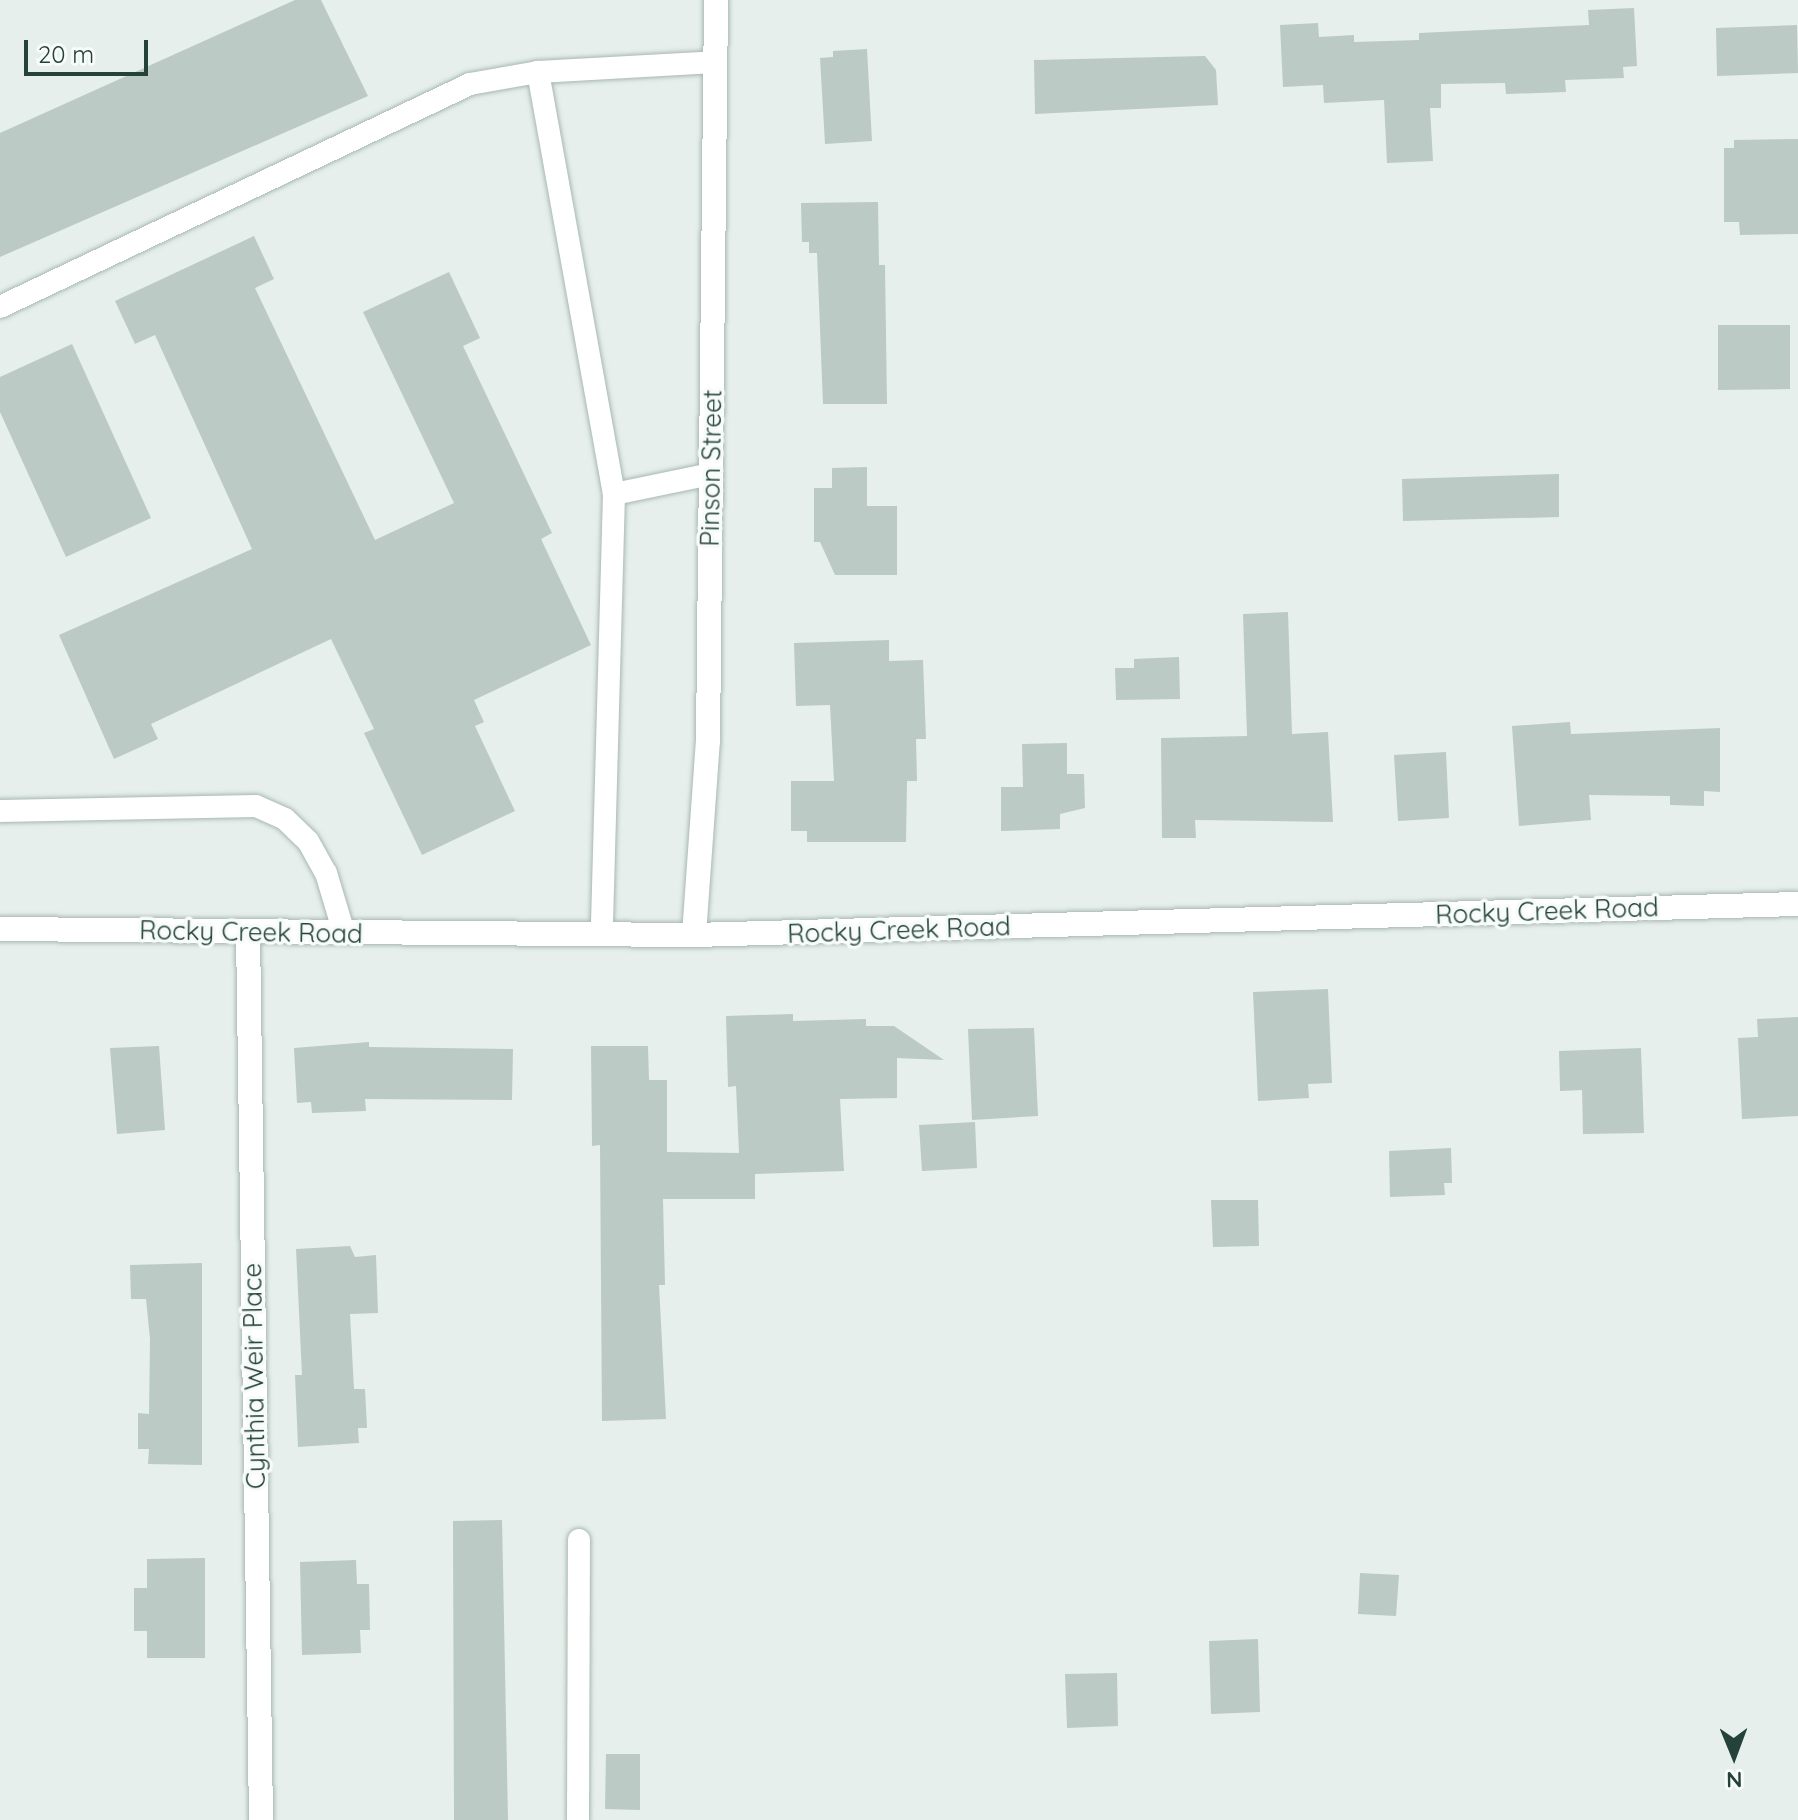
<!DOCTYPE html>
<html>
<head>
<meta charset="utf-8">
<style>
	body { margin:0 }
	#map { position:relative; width:1798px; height:1820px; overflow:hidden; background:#e6efeb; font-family:Quicksand,sans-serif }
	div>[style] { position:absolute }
	.building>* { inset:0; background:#bbcac4 }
	.roads { filter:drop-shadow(0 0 2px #a8b8b2) drop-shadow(0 0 2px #a8b8b2) }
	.service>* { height:22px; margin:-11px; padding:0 11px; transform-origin:11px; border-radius:11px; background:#fff }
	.minor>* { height:24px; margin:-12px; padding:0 12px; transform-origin:12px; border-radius:12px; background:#fff }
	.tertiary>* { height:24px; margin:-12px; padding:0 12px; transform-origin:12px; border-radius:12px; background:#fff }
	span { translate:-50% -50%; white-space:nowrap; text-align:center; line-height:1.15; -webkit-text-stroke:7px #f7fbf9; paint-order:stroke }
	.street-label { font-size:26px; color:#24423a }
	.north { position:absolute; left:1694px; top:1716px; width:80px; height:80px; -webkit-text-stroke:6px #f7fbf9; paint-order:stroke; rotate:179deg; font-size:22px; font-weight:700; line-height:32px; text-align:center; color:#24423a }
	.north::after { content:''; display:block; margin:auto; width:28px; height:36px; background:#24423a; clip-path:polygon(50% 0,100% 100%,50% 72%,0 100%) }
	.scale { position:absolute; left:24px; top:40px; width:124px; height:36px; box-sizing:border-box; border:4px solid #24423a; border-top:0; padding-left:10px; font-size:24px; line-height:28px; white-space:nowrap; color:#24423a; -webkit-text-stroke:6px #f7fbf9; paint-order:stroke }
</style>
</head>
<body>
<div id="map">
	<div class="building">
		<div style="clip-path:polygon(295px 0,321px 0,368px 96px,0 257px,0 133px)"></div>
		<div style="clip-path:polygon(1634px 8px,1637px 66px,1623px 67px,1624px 78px,1565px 80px,1566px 92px,1506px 94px,1505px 83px,1441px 84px,1441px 108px,1430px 108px,1433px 161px,1387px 163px,1384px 100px,1324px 103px,1323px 85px,1283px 87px,1280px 25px,1318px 23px,1319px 37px,1354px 35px,1354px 42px,1419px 40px,1419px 33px,1589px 25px,1588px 10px)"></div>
		<div style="clip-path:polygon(1797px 25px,1798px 73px,1717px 76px,1716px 28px)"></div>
		<div style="clip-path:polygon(867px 49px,872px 141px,825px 144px,820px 58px,833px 57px,833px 51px)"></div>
		<div style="clip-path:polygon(1205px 56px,1216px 70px,1218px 105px,1035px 114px,1034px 60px)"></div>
		<div style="clip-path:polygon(1798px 139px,1798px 234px,1740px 235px,1739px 222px,1724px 222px,1724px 148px,1734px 148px,1734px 140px)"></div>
		<div style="clip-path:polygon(878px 202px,879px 265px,885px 265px,887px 404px,823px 404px,817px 253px,809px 253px,809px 242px,802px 242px,801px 203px)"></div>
		<div style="clip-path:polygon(254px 236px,274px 279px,255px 288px,375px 540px,454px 503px,363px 312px,449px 272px,480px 338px,463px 346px,552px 533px,541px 539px,591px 645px,474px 700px,484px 722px,475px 726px,515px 811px,422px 855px,364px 733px,374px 729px,331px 639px,151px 724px,158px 739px,114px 759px,59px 635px,252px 549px,155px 335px,135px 344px,115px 301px)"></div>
		<div style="clip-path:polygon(1718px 325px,1790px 325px,1790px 389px,1718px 390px)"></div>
		<div style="clip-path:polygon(72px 344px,151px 518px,66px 557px,0 412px,0 377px)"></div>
		<div style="clip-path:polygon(867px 467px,867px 506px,897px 506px,897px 575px,835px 575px,820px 542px,814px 542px,814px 488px,832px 488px,832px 468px)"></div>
		<div style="clip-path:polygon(1559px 474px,1559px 517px,1403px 521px,1402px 479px)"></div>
		<div style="clip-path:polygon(1288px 612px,1292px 734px,1328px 732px,1333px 822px,1195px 820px,1196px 838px,1162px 838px,1161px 738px,1247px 736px,1243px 614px)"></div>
		<div style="clip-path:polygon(889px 640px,889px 661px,923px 660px,926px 739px,916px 739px,917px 781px,907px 781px,906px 842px,807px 842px,807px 831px,791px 831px,791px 781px,834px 781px,830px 705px,796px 706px,794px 643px)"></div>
		<div style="clip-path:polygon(1179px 657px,1180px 699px,1116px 700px,1115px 668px,1134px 668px,1134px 659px)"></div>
		<div style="clip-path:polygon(1570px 722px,1571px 734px,1720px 728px,1720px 792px,1704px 791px,1704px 806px,1670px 805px,1670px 796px,1589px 795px,1591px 820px,1519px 826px,1512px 726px)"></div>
		<div style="clip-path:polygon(1067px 743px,1067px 774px,1084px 774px,1085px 808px,1060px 814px,1060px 829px,1001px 831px,1001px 787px,1023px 787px,1022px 744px)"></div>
		<div style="clip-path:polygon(1446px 752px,1449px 818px,1398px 821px,1394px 755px)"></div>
		<div style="clip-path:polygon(1328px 989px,1332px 1083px,1308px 1084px,1309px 1098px,1258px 1101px,1253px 992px)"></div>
		<div style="clip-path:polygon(793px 1014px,793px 1021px,866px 1019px,866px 1026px,894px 1026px,944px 1060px,897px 1058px,897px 1098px,840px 1099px,844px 1171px,755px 1174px,755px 1199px,663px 1199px,665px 1285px,659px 1285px,666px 1419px,602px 1421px,600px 1145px,592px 1146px,591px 1046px,648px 1046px,649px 1080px,667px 1080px,667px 1152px,739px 1153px,736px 1086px,728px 1087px,726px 1016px)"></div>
		<div style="clip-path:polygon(1798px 1017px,1798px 1116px,1742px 1119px,1738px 1038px,1758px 1037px,1757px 1019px)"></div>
		<div style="clip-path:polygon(1034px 1028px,1038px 1116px,972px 1120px,968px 1029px)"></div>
		<div style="clip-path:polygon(369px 1042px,369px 1047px,513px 1049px,512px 1100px,365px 1099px,366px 1111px,312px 1113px,311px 1102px,297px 1103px,294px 1048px)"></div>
		<div style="clip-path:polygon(159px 1046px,165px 1130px,117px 1134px,110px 1048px)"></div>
		<div style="clip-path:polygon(1641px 1048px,1644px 1133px,1583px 1134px,1582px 1090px,1560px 1091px,1559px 1051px)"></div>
		<div style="clip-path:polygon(975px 1122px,977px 1168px,922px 1171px,919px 1125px)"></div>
		<div style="clip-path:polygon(1451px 1148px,1452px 1183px,1444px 1183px,1445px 1195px,1390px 1197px,1389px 1151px)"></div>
		<div style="clip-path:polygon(1211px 1200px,1258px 1200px,1259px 1246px,1213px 1247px)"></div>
		<div style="clip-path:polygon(350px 1246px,355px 1257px,376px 1255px,378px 1313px,350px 1314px,354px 1389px,365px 1389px,367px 1428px,358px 1428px,359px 1443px,298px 1447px,295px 1375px,302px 1375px,296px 1249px)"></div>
		<div style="clip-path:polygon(202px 1263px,202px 1465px,148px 1464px,149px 1449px,138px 1449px,138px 1413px,149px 1414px,150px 1339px,146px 1299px,131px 1299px,130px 1265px)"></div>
		<div style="clip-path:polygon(502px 1520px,508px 1820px,454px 1820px,453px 1521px)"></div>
		<div style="clip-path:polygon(205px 1558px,205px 1658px,147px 1658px,147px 1631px,134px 1631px,134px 1588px,147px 1588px,147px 1559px)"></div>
		<div style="clip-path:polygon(356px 1560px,357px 1584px,369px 1584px,370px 1630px,360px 1630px,361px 1653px,302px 1655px,300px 1562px)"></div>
		<div style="clip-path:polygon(1360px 1573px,1399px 1575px,1396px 1616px,1358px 1614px)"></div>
		<div style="clip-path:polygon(1258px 1639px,1260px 1712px,1211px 1714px,1209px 1641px)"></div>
		<div style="clip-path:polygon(1117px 1673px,1118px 1726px,1067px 1728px,1065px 1674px)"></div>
		<div style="clip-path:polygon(606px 1754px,640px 1754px,640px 1810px,605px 1809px)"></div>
	</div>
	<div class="roads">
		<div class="service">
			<div style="left:538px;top:72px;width:429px;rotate:79.8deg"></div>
			<div style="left:614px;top:494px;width:441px;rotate:91.6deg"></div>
			<div style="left:0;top:307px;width:520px;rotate:-25.38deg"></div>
			<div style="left:470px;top:84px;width:69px;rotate:-10deg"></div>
			<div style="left:538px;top:72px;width:177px;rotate:-3.2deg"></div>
			<div style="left:614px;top:494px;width:99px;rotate:-11.7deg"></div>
			<div style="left:0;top:811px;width:256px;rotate:-1.1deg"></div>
			<div style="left:256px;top:806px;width:32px;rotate:24deg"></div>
			<div style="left:285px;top:819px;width:32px;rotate:44deg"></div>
			<div style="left:308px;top:841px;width:37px;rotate:61deg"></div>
			<div style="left:326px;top:873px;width:63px;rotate:73.3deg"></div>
			<div style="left:578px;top:1820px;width:280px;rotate:-89.8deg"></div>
		</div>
		<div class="minor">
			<div style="left:248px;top:932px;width:888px;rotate:89.16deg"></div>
			<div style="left:694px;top:935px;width:195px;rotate:-85.9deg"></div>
			<div style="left:708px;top:741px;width:741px;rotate:-89.38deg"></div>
		</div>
		<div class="tertiary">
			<div style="left:0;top:929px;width:694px;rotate:0.5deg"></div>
			<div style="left:694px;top:935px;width:1104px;rotate:-1.61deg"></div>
		</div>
	</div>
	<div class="street-label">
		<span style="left:711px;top:468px;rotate:-89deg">Pinson Street</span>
		<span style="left:1547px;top:911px;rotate:-2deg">Rocky Creek Road</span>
		<span style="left:899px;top:930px;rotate:-2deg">Rocky Creek Road</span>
		<span style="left:251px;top:932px;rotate:1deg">Rocky Creek Road</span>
		<span style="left:254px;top:1376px;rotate:-91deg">Cynthia Weir Place</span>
	</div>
	<div class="north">N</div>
	<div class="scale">20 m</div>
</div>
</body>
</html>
